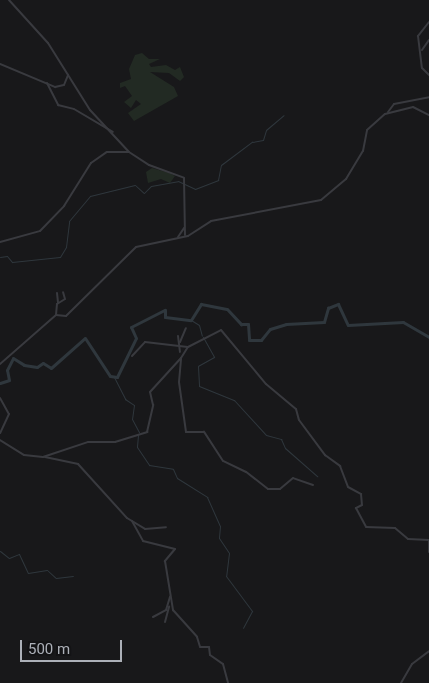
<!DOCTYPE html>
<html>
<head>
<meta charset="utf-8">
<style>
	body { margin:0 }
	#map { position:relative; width:429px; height:683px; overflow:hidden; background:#18181a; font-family:Roboto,sans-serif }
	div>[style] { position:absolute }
	.green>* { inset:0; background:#222a23 }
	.stream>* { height:1px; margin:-0.5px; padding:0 0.5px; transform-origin:0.5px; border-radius:0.5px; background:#2f373d }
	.river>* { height:3px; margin:-1.5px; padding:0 1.5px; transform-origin:1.5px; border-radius:1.5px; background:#2f373d }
	.street>* { height:2px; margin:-1px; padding:0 1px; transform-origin:1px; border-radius:1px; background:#393a3f }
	span { translate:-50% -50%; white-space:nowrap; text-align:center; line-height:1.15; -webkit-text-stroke:4px #131315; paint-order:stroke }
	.scale { position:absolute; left:20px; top:640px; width:102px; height:22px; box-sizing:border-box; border:2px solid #acb0b8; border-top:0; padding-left:6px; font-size:15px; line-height:18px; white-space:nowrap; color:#acb0b8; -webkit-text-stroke:4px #131315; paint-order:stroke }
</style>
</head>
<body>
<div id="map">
	<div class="green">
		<div style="clip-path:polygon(142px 53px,149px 59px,160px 59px,149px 64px,151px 67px,166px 65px,175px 70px,180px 67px,184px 77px,180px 81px,169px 73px,150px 72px,174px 87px,178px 96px,134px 121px,128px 113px,141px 104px,136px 100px,131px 108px,124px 102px,132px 96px,125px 86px,120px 88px,120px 83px,131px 79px,129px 69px,135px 55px)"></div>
		<div style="clip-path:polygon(152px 168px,169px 173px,175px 176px,170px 183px,161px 179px,148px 183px,146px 172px)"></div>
	</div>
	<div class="stream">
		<div style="left:0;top:257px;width:7px;rotate:-8deg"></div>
		<div style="left:7px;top:256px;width:8px;rotate:50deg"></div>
		<div style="left:12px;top:262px;width:48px;rotate:-5.9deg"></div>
		<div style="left:60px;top:257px;width:12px;rotate:-59deg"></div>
		<div style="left:66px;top:247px;width:26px;rotate:-83deg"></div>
		<div style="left:69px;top:221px;width:33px;rotate:-50deg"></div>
		<div style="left:90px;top:196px;width:46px;rotate:-13.7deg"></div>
		<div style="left:135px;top:185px;width:12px;rotate:42deg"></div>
		<div style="left:144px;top:193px;width:10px;rotate:-45deg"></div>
		<div style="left:151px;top:186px;width:27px;rotate:-10deg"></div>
		<div style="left:178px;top:181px;width:19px;rotate:25deg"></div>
		<div style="left:195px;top:189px;width:25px;rotate:-21deg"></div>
		<div style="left:218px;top:180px;width:15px;rotate:-79deg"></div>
		<div style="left:221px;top:165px;width:39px;rotate:-37deg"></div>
		<div style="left:252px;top:142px;width:11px;rotate:-10deg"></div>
		<div style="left:263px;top:140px;width:10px;rotate:-73deg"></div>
		<div style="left:266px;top:130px;width:23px;rotate:-40deg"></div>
		<div style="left:191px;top:320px;width:9px;rotate:32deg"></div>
		<div style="left:199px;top:325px;width:11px;rotate:75deg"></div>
		<div style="left:203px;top:337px;width:23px;rotate:61deg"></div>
		<div style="left:214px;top:357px;width:18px;rotate:151deg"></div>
		<div style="left:198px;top:366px;width:20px;rotate:87deg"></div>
		<div style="left:199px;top:386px;width:38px;rotate:22deg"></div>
		<div style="left:234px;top:400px;width:47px;rotate:47.6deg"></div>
		<div style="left:266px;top:435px;width:16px;rotate:15deg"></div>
		<div style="left:281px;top:439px;width:10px;rotate:66deg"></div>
		<div style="left:285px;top:448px;width:43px;rotate:41.2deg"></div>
		<div style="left:114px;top:377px;width:25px;rotate:63deg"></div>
		<div style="left:125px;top:399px;width:11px;rotate:34deg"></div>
		<div style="left:134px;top:405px;width:14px;rotate:98deg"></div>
		<div style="left:132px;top:419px;width:15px;rotate:62deg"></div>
		<div style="left:138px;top:435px;width:12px;rotate:95deg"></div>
		<div style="left:137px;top:447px;width:22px;rotate:56deg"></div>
		<div style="left:149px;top:465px;width:24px;rotate:9deg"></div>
		<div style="left:173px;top:469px;width:10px;rotate:66deg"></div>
		<div style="left:177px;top:478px;width:36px;rotate:32deg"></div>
		<div style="left:207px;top:497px;width:32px;rotate:66deg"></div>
		<div style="left:220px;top:526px;width:12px;rotate:95deg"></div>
		<div style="left:219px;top:538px;width:18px;rotate:56deg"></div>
		<div style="left:229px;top:553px;width:23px;rotate:97deg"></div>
		<div style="left:226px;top:576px;width:44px;rotate:53.4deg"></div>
		<div style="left:252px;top:611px;width:19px;rotate:118deg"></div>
		<div style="left:0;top:551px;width:11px;rotate:38deg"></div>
		<div style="left:9px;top:558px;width:11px;rotate:-22deg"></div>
		<div style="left:19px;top:554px;width:21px;rotate:65deg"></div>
		<div style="left:28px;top:573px;width:19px;rotate:-9deg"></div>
		<div style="left:47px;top:570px;width:12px;rotate:42deg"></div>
		<div style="left:56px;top:578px;width:17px;rotate:-7deg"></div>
	</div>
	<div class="river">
		<div style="left:0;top:383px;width:9px;rotate:-18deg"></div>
		<div style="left:9px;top:380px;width:10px;rotate:-101deg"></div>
		<div style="left:7px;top:370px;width:13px;rotate:-63deg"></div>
		<div style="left:13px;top:358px;width:13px;rotate:32deg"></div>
		<div style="left:24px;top:365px;width:13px;rotate:9deg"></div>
		<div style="left:37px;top:367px;width:7px;rotate:-34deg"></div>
		<div style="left:43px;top:363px;width:9px;rotate:32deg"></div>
		<div style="left:51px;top:368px;width:45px;rotate:-41.4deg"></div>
		<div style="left:85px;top:338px;width:45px;rotate:56.7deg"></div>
		<div style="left:110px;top:376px;width:7px;rotate:8deg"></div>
		<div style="left:117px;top:377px;width:43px;rotate:-64deg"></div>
		<div style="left:136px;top:338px;width:12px;rotate:-114deg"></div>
		<div style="left:131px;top:327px;width:38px;rotate:-27deg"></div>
		<div style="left:165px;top:310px;width:7px;rotate:90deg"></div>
		<div style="left:165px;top:317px;width:26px;rotate:7deg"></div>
		<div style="left:191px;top:320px;width:19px;rotate:-58deg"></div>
		<div style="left:201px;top:304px;width:26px;rotate:11deg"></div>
		<div style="left:227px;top:309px;width:21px;rotate:47deg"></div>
		<div style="left:241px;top:324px;width:7px"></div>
		<div style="left:248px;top:324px;width:16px;rotate:86deg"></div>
		<div style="left:249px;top:340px;width:12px"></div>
		<div style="left:261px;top:340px;width:14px;rotate:-51deg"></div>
		<div style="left:270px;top:329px;width:17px;rotate:-17deg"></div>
		<div style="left:286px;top:324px;width:38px;rotate:-3deg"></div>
		<div style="left:324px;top:322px;width:15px;rotate:-74deg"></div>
		<div style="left:328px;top:308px;width:11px;rotate:-22deg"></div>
		<div style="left:338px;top:304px;width:23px;rotate:65deg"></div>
		<div style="left:348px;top:325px;width:55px;rotate:-3.1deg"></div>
		<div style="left:403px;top:322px;width:30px;rotate:30deg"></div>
	</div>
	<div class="street">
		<div style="left:9px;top:0;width:58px;rotate:47.8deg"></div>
		<div style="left:48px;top:43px;width:79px;rotate:57.9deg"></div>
		<div style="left:90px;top:110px;width:57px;rotate:47.1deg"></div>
		<div style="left:129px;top:152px;width:24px;rotate:33deg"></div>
		<div style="left:149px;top:165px;width:37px;rotate:20deg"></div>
		<div style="left:184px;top:178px;width:57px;rotate:89deg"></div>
		<div style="left:429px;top:22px;width:18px;rotate:128deg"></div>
		<div style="left:418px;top:36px;width:32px;rotate:83deg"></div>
		<div style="left:422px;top:68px;width:10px;rotate:45deg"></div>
		<div style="left:422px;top:50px;width:12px;rotate:-55deg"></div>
		<div style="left:0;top:64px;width:60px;rotate:22.7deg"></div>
		<div style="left:55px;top:87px;width:9px;rotate:-13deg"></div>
		<div style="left:64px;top:85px;width:11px;rotate:-68deg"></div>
		<div style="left:47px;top:83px;width:25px;rotate:63deg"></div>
		<div style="left:58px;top:105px;width:16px;rotate:14deg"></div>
		<div style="left:74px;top:109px;width:45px;rotate:30.5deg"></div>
		<div style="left:388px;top:112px;width:10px;rotate:-53deg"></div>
		<div style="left:394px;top:104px;width:36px;rotate:-11deg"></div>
		<div style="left:178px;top:237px;width:11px;rotate:-56deg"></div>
		<div style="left:0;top:242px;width:41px;rotate:-15.4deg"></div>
		<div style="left:40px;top:231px;width:35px;rotate:-46deg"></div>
		<div style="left:64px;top:206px;width:51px;rotate:-57.9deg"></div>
		<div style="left:91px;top:163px;width:19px;rotate:-35deg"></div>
		<div style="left:107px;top:152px;width:22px"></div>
		<div style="left:57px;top:293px;width:10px;rotate:84deg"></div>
		<div style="left:56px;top:315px;width:11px;rotate:-85deg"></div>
		<div style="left:57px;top:304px;width:9px;rotate:-32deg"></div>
		<div style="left:65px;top:299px;width:7px;rotate:-106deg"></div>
		<div style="left:178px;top:336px;width:16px;rotate:83deg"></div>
		<div style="left:180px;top:342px;width:15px;rotate:-67deg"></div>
		<div style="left:132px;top:356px;width:19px;rotate:-47deg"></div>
		<div style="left:145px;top:342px;width:43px;rotate:6.6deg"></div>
		<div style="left:0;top:364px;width:74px;rotate:-41.2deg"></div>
		<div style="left:56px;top:315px;width:10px;rotate:6deg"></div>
		<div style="left:66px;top:316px;width:98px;rotate:-44.6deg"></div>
		<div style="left:136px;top:247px;width:53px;rotate:-11.9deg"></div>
		<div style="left:188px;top:236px;width:27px;rotate:-33deg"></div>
		<div style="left:211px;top:221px;width:112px;rotate:-10.8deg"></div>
		<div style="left:321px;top:200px;width:33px;rotate:-40deg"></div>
		<div style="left:346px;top:179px;width:33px;rotate:-59deg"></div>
		<div style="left:363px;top:151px;width:21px;rotate:-79deg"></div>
		<div style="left:367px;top:130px;width:24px;rotate:-42deg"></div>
		<div style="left:385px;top:114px;width:29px;rotate:-14deg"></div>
		<div style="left:413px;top:107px;width:18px;rotate:27deg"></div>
		<div style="left:0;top:398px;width:18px;rotate:61deg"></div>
		<div style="left:9px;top:414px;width:21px;rotate:115deg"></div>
		<div style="left:0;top:440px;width:28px;rotate:32deg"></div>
		<div style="left:24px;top:455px;width:19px;rotate:6deg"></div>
		<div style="left:43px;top:457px;width:47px;rotate:-18.4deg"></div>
		<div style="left:88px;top:442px;width:27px"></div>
		<div style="left:115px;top:442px;width:34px;rotate:-17deg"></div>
		<div style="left:147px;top:432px;width:28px;rotate:-77deg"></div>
		<div style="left:153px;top:405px;width:13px;rotate:-103deg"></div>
		<div style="left:150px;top:392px;width:46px;rotate:-47.6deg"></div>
		<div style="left:45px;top:457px;width:34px;rotate:12deg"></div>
		<div style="left:78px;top:464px;width:73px;rotate:47.8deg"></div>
		<div style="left:127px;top:518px;width:21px;rotate:31deg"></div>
		<div style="left:145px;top:529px;width:21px;rotate:-5deg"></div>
		<div style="left:313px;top:485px;width:21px;rotate:-161deg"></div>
		<div style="left:293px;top:478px;width:17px;rotate:140deg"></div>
		<div style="left:280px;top:489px;width:12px;rotate:180deg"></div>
		<div style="left:268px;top:489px;width:28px;rotate:-142deg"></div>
		<div style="left:246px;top:472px;width:25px;rotate:-154deg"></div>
		<div style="left:223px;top:461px;width:35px;rotate:-123deg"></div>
		<div style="left:204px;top:432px;width:18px;rotate:180deg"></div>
		<div style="left:186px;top:432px;width:50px;rotate:-98deg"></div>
		<div style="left:179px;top:382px;width:24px;rotate:-85deg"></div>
		<div style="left:181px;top:358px;width:13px;rotate:-58deg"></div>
		<div style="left:188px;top:347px;width:37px;rotate:-27deg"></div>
		<div style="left:221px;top:330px;width:70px;rotate:50.2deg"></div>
		<div style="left:266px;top:384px;width:39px;rotate:40deg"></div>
		<div style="left:296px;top:409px;width:11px;rotate:75deg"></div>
		<div style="left:299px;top:420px;width:44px;rotate:53.4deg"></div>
		<div style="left:325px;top:455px;width:19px;rotate:36deg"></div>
		<div style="left:340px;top:466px;width:22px;rotate:69deg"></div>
		<div style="left:348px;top:487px;width:15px;rotate:28deg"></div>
		<div style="left:361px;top:494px;width:11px;rotate:85deg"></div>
		<div style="left:362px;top:505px;width:7px;rotate:153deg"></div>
		<div style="left:356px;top:508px;width:21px;rotate:62deg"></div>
		<div style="left:366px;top:527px;width:29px;rotate:2deg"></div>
		<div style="left:395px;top:528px;width:17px;rotate:40deg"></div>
		<div style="left:408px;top:539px;width:21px;rotate:3deg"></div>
		<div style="left:132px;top:521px;width:23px;rotate:61deg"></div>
		<div style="left:143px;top:541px;width:33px;rotate:14deg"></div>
		<div style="left:175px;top:549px;width:16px;rotate:130deg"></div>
		<div style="left:165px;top:561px;width:50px;rotate:80.7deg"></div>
		<div style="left:173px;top:610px;width:36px;rotate:48deg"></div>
		<div style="left:197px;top:637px;width:10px;rotate:73deg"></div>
		<div style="left:200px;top:647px;width:9px"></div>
		<div style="left:209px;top:647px;width:8px;rotate:83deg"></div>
		<div style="left:210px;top:655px;width:16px;rotate:35deg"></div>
		<div style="left:223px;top:664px;width:20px;rotate:75deg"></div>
		<div style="left:429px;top:541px;width:11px;rotate:90deg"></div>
		<div style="left:153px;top:617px;width:15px;rotate:-28deg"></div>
		<div style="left:166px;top:610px;width:14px;rotate:-73deg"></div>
		<div style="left:165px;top:622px;width:16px;rotate:-75deg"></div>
		<div style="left:401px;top:683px;width:22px;rotate:-60deg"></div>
		<div style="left:412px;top:664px;width:21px;rotate:-37deg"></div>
	</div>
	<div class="scale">500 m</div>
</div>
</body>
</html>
